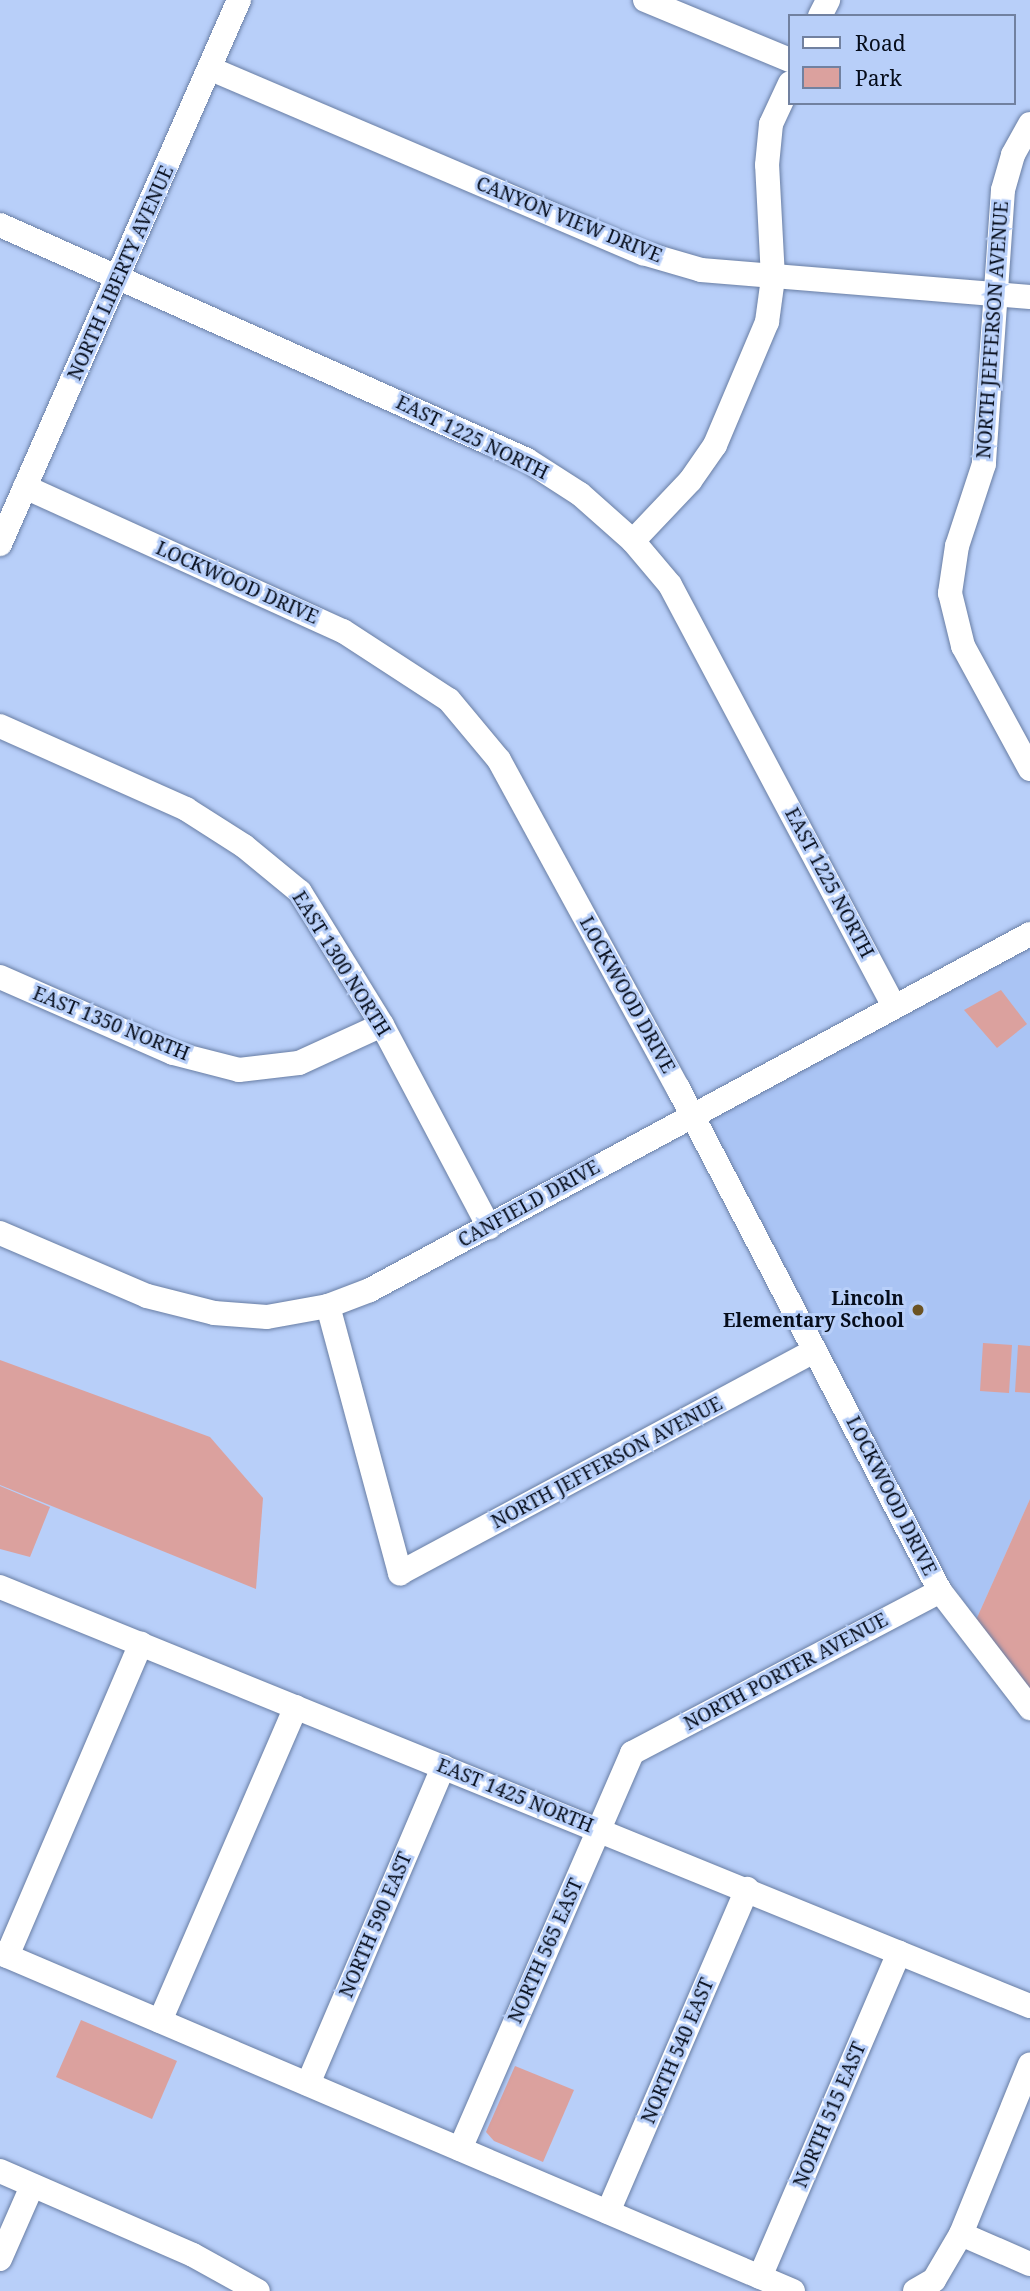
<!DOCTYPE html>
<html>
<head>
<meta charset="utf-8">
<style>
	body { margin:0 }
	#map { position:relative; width:1030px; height:2291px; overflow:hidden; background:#b8cff9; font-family:"Noto Serif",serif }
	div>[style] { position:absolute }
	.built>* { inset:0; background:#aac4f4 }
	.green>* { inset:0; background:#dba19e }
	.roads { filter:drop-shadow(0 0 2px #697ea4) drop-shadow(0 0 2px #697ea4) }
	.minor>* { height:24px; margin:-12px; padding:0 12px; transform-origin:12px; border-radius:12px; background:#fff }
	.dots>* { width:19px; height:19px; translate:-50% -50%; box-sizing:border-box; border:4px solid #b8cff9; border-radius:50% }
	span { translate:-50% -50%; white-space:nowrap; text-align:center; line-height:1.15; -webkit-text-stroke:6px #b8cff9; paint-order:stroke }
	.street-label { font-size:19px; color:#060d1b }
	.poi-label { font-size:19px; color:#060d1b; font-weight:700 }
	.right { translate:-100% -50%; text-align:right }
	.legend { position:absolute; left:788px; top:14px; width:228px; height:91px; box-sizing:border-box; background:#b8cff9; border:2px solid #7181a0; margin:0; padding:9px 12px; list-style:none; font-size:21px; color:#060d1b }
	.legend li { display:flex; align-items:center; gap:14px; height:35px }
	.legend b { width:35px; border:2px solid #7181a0 }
</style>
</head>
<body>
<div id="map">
	<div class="built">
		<div style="clip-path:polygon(1030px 945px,1030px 1499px,976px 1620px,943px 1569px,707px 1122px)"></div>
	</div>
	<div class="green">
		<div style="clip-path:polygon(1001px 990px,1027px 1024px,997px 1048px,964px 1010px)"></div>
		<div style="clip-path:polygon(983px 1343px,1012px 1345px,1009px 1393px,980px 1391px)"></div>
		<div style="clip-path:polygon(1018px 1345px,1030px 1346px,1030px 1393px,1015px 1392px)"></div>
		<div style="clip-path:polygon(0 1360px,210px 1437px,263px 1498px,256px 1589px,0 1485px)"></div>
		<div style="clip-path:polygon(0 1486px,50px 1507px,30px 1557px,0 1549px)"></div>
		<div style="clip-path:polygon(1030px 1499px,1030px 1692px,976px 1620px)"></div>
		<div style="clip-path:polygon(81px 2020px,177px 2061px,152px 2119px,56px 2077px)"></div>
		<div style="clip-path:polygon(515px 2066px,574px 2090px,543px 2162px,494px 2141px,486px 2132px)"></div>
	</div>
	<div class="roads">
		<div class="minor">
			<div style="left:645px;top:0;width:157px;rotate:22.5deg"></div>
			<div style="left:820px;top:16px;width:18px;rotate:-63deg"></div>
			<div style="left:211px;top:69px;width:470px;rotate:23.1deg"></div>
			<div style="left:643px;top:253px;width:60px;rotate:16.3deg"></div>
			<div style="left:701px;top:270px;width:330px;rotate:4.7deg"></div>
			<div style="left:1030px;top:124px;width:35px;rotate:119deg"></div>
			<div style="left:1013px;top:155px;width:36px;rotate:106deg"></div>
			<div style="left:1003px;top:190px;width:275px;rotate:94deg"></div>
			<div style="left:984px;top:464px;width:86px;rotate:108.2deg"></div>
			<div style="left:957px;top:546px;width:48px;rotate:98.5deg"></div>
			<div style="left:950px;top:593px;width:55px;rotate:76.2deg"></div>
			<div style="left:963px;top:646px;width:140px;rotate:61.4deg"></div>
			<div style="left:0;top:225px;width:577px;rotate:24.03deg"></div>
			<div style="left:527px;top:460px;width:63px;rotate:32.7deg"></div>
			<div style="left:580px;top:494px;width:71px;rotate:41.6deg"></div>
			<div style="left:633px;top:541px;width:57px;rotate:49.9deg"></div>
			<div style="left:670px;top:585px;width:477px;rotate:62deg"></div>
			<div style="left:25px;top:487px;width:349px;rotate:24.4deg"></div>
			<div style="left:343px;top:631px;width:126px;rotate:33.1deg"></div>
			<div style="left:449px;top:700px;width:78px;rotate:50.2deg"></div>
			<div style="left:499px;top:760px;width:374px;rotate:61.4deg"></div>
			<div style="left:678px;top:1088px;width:567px;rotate:62.49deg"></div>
			<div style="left:940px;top:1591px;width:148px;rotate:52.4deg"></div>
			<div style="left:633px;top:541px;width:83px;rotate:-46.5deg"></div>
			<div style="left:690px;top:481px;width:44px;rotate:-55.2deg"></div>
			<div style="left:715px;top:445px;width:134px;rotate:-67.1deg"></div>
			<div style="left:767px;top:322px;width:44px;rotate:-82.2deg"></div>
			<div style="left:773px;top:278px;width:113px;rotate:-93deg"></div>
			<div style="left:767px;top:165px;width:41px;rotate:-84.4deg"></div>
			<div style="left:771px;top:124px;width:45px;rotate:-65.1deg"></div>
			<div style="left:0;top:544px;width:594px;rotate:-66.28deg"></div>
			<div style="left:0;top:726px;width:204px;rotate:24deg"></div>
			<div style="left:186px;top:809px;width:69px;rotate:32.5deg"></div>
			<div style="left:244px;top:846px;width:72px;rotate:39.4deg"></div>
			<div style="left:300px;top:892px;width:156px;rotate:58.3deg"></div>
			<div style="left:382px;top:1025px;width:229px;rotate:62.1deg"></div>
			<div style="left:0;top:977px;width:189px;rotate:23.7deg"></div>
			<div style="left:173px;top:1053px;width:68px;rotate:14.4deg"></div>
			<div style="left:239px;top:1070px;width:60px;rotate:-6.7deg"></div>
			<div style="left:299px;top:1063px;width:91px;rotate:-24.6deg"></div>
			<div style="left:0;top:1233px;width:160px;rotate:23.2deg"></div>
			<div style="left:147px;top:1296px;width:69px;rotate:14.2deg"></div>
			<div style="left:214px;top:1313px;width:53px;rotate:4.3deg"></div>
			<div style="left:267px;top:1317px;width:62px;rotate:-10.2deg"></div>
			<div style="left:328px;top:1306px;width:45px;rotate:-20.9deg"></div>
			<div style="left:370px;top:1290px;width:750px;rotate:-28.34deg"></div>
			<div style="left:328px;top:1306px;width:277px;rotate:74.9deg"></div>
			<div style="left:400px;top:1573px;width:468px;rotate:-28.2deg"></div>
			<div style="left:0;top:1587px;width:1112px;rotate:22.14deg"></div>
			<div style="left:0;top:1953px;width:862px;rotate:23.09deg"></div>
			<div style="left:7px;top:1956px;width:340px;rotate:-66.8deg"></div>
			<div style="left:160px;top:2021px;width:342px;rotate:-66.6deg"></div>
			<div style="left:308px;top:2084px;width:345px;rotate:-66.9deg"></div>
			<div style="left:460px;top:2149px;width:432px;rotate:-66.5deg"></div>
			<div style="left:632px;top:1753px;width:348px;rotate:-27.7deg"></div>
			<div style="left:0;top:2171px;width:210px;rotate:23.5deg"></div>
			<div style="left:193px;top:2255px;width:74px;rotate:29deg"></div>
			<div style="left:608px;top:2212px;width:352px;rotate:-66.7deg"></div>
			<div style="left:961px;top:2234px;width:75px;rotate:23.5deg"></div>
			<div style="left:0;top:2259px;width:80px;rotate:-66.3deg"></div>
			<div style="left:760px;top:2277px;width:353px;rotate:-66.8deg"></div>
			<div style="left:915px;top:2291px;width:22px;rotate:-30deg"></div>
			<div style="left:934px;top:2280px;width:53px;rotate:-59.6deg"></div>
			<div style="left:961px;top:2234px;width:183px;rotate:-67.9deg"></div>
		</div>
	</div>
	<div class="dots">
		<div style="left:918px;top:1310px;background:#6b5323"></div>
	</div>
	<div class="street-label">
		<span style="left:569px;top:220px;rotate:22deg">CANYON VIEW DRIVE</span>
		<span style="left:121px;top:273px;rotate:-66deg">NORTH LIBERTY AVENUE</span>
		<span style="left:993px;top:330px;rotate:-86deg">NORTH JEFFERSON AVENUE</span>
		<span style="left:472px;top:438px;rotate:26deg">EAST 1225 NORTH</span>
		<span style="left:237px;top:583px;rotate:24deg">LOCKWOOD DRIVE</span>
		<span style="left:829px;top:883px;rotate:62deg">EAST 1225 NORTH</span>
		<span style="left:341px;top:964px;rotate:58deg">EAST 1300 NORTH</span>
		<span style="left:627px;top:995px;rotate:61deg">LOCKWOOD DRIVE</span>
		<span style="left:111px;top:1024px;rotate:22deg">EAST 1350 NORTH</span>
		<span style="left:529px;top:1204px;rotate:-29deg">CANFIELD DRIVE</span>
		<span style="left:607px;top:1463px;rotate:-28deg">NORTH JEFFERSON AVENUE</span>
		<span style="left:891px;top:1496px;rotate:63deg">LOCKWOOD DRIVE</span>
		<span style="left:786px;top:1672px;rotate:-28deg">NORTH PORTER AVENUE</span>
		<span style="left:515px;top:1796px;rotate:22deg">EAST 1425 NORTH</span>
		<span style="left:376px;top:1925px;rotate:-67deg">NORTH 590 EAST</span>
		<span style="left:546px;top:1951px;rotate:-66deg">NORTH 565 EAST</span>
		<span style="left:678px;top:2051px;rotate:-67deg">NORTH 540 EAST</span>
		<span style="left:830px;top:2115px;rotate:-67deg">NORTH 515 EAST</span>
	</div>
	<div class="poi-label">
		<span class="right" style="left:904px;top:1310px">Lincoln<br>Elementary School</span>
	</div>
	<ul class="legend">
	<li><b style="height:9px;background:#fff"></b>Road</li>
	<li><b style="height:19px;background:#dba19e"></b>Park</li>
	</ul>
</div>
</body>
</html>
